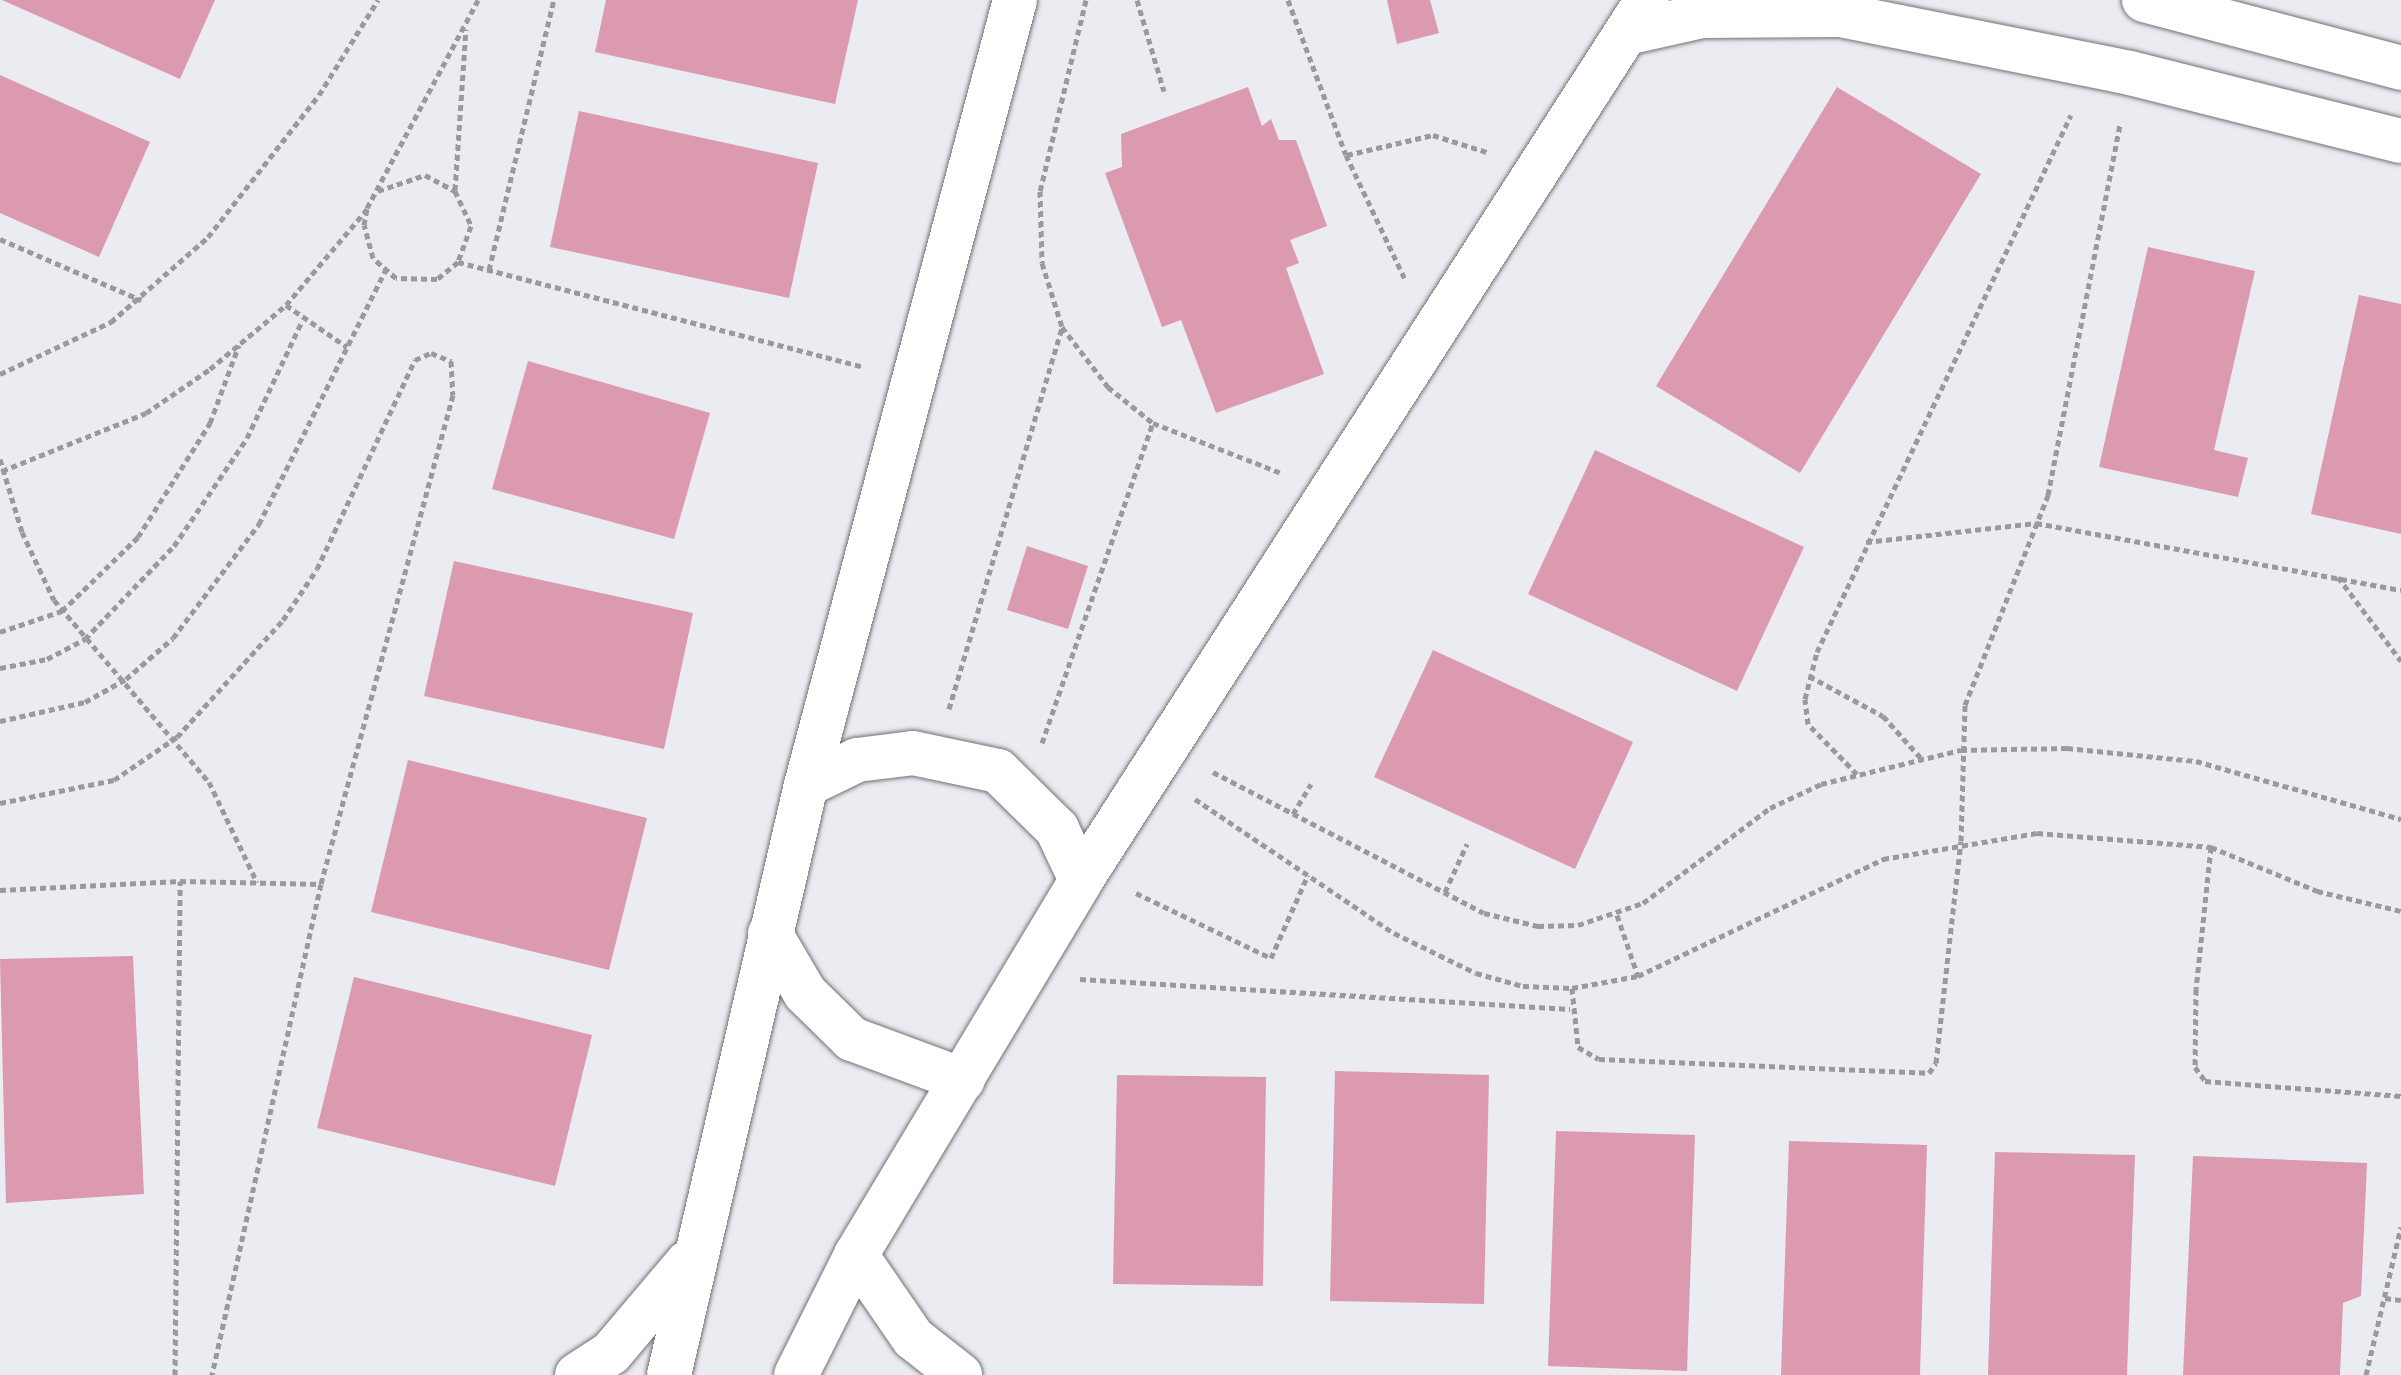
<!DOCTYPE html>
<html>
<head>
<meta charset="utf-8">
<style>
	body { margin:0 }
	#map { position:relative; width:2401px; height:1375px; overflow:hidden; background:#eaecf1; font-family:"Asap Condensed",sans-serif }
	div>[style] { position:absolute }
	.building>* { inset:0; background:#db9aaf }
	.path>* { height:5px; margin-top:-2.5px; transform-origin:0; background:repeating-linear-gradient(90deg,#999a9e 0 6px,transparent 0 10px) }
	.roads { filter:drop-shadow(0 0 2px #717276) drop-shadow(0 0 2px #717276) }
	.minor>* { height:44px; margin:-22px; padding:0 22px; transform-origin:22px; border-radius:22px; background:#fff }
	span { translate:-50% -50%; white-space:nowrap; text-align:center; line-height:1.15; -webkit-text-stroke:7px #eaecf1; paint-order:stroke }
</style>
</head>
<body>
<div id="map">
	<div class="building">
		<div style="clip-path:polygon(2px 0,215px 0,180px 79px)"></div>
		<div style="clip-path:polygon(606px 0,858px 0,835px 104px,595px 52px)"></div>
		<div style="clip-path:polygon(1387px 0,1430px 0,1439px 33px,1397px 44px)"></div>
		<div style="clip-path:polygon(0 75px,150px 142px,99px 257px,0 213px)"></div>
		<div style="clip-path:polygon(1248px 87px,1262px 126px,1271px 119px,1279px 140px,1296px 140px,1327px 226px,1290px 240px,1299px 263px,1286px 268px,1324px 374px,1216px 413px,1181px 320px,1162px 327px,1105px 173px,1122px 167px,1121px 134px)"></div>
		<div style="clip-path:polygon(1837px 87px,1981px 174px,1800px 473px,1656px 386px)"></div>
		<div style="clip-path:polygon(579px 111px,818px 163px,789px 298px,550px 247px)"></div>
		<div style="clip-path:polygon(2148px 247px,2255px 271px,2214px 450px,2248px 458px,2238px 497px,2099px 467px)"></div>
		<div style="clip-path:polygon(2359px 295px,2401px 304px,2401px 534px,2311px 514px)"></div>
		<div style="clip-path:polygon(528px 361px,710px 413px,674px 539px,492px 489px)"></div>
		<div style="clip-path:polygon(1595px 450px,1804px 547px,1737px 691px,1528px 594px)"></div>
		<div style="clip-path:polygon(1027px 546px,1088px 566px,1068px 629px,1007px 610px)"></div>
		<div style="clip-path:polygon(454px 561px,693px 613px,664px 749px,424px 696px)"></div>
		<div style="clip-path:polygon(1433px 650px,1633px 742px,1575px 869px,1374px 777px)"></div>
		<div style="clip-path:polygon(408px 760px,647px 818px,609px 970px,371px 912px)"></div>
		<div style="clip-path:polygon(133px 956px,144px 1194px,6px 1203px,0 959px)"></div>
		<div style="clip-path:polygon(354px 977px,592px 1035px,555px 1186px,317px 1128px)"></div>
		<div style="clip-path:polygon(1335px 1071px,1489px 1075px,1484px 1304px,1330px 1301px)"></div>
		<div style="clip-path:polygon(1117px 1075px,1266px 1077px,1263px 1286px,1113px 1284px)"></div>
		<div style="clip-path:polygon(1556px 1131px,1695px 1135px,1687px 1371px,1548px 1366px)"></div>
		<div style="clip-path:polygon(1789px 1141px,1927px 1145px,1920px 1375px,1781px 1375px)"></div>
		<div style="clip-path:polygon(1995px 1152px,2135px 1155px,2127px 1375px,1988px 1375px)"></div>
		<div style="clip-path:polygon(2193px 1156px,2367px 1163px,2361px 1296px,2343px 1303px,2340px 1375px,2183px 1375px)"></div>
	</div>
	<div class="path">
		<div style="left:1086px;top:0;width:196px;rotate:103.5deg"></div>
		<div style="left:1040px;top:191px;width:72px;rotate:88.4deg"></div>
		<div style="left:1042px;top:263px;width:67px;rotate:72.6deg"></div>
		<div style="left:1062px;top:327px;width:76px;rotate:52.5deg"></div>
		<div style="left:1108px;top:387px;width:58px;rotate:38.7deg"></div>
		<div style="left:1153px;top:423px;width:137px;rotate:21.3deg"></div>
		<div style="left:1137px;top:0;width:95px;rotate:73.5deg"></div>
		<div style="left:1288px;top:0;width:165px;rotate:69.5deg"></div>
		<div style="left:1346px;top:155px;width:137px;rotate:64.6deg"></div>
		<div style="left:1347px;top:155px;width:88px;rotate:-13.1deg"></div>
		<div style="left:1433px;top:135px;width:60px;rotate:17.5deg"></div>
		<div style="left:455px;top:190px;width:161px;rotate:-86.1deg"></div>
		<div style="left:378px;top:191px;width:50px;rotate:-18.8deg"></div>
		<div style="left:425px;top:175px;width:34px;rotate:28deg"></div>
		<div style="left:455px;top:191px;width:38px;rotate:65deg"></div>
		<div style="left:471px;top:226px;width:38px;rotate:110deg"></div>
		<div style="left:458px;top:262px;width:27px;rotate:141deg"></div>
		<div style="left:437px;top:279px;width:41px;rotate:-178.6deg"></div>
		<div style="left:396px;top:278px;width:30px;rotate:-139deg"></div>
		<div style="left:373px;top:258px;width:34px;rotate:-105deg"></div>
		<div style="left:364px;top:225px;width:17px;rotate:-80deg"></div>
		<div style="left:367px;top:208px;width:236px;rotate:-61.9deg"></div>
		<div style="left:0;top:239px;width:154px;rotate:23.4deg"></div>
		<div style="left:458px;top:262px;width:419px;rotate:14.5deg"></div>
		<div style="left:489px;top:270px;width:278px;rotate:-76.5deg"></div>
		<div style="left:286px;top:305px;width:74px;rotate:34.5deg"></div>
		<div style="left:0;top:374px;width:123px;rotate:-25.1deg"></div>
		<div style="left:111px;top:322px;width:129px;rotate:-41.2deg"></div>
		<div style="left:208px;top:237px;width:180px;rotate:-52deg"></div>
		<div style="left:319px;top:95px;width:112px;rotate:-58.2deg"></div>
		<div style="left:0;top:459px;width:76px;rotate:73.2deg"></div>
		<div style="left:22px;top:532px;width:75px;rotate:64.8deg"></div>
		<div style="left:54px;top:600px;width:239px;rotate:49.6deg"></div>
		<div style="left:209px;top:782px;width:111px;rotate:64.4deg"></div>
		<div style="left:2px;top:471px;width:155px;rotate:-21.9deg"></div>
		<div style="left:146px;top:413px;width:78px;rotate:-34.5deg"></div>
		<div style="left:210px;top:369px;width:99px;rotate:-40.1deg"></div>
		<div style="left:286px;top:305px;width:126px;rotate:-49.8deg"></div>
		<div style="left:1866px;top:542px;width:171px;rotate:-6.4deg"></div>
		<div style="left:2036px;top:523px;width:371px;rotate:10.4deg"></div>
		<div style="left:2338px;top:577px;width:105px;rotate:53.1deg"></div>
		<div style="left:0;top:632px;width:65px;rotate:-18.7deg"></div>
		<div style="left:62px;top:611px;width:106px;rotate:-44.2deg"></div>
		<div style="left:138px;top:537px;width:135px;rotate:-57.7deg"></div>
		<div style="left:210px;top:423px;width:83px;rotate:-69.6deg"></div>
		<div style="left:0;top:668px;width:48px;rotate:-10.8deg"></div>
		<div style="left:47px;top:659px;width:43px;rotate:-27.8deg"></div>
		<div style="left:85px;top:639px;width:129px;rotate:-46.3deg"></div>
		<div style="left:174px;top:546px;width:130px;rotate:-55.9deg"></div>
		<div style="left:247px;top:438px;width:129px;rotate:-64.8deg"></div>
		<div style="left:1809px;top:676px;width:84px;rotate:28.4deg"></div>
		<div style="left:1883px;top:716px;width:57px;rotate:47.9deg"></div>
		<div style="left:949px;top:709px;width:397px;rotate:-73.5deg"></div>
		<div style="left:0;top:721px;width:87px;rotate:-12.6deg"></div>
		<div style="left:85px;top:702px;width:47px;rotate:-29.3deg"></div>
		<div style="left:126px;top:679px;width:62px;rotate:-41.1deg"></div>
		<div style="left:173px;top:638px;width:143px;rotate:-53deg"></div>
		<div style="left:259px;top:524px;width:283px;rotate:-63.5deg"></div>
		<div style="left:1042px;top:743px;width:339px;rotate:-70.9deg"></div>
		<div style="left:1213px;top:772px;width:305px;rotate:27.5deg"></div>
		<div style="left:1484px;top:913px;width:56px;rotate:13.5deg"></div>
		<div style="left:1538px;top:926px;width:40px;rotate:-1.4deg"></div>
		<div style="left:1578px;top:925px;width:69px;rotate:-18.7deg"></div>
		<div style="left:1643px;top:903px;width:159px;rotate:-36.8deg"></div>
		<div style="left:1770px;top:808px;width:56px;rotate:-25.2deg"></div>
		<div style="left:1821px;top:784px;width:144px;rotate:-13.7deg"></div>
		<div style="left:1961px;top:750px;width:106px;rotate:-1.1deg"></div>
		<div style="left:2067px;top:748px;width:130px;rotate:5.8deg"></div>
		<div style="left:2196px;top:761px;width:213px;rotate:15.8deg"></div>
		<div style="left:1857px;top:774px;width:70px;rotate:-134.4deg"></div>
		<div style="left:1808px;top:724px;width:25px;rotate:-97deg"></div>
		<div style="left:1805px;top:699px;width:49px;rotate:-75.7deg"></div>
		<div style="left:1817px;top:652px;width:594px;rotate:-64.69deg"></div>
		<div style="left:1195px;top:799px;width:240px;rotate:34deg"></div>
		<div style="left:1394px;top:933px;width:91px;rotate:26deg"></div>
		<div style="left:1476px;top:973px;width:49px;rotate:15.5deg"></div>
		<div style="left:1523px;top:986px;width:49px;rotate:2.3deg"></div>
		<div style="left:1572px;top:988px;width:67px;rotate:-10.3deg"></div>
		<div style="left:1638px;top:976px;width:272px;rotate:-25.5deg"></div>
		<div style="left:1883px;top:859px;width:156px;rotate:-9.6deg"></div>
		<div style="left:2037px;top:833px;width:175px;rotate:4.6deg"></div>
		<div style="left:2211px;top:847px;width:115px;rotate:22.5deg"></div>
		<div style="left:2317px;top:891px;width:86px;rotate:13.4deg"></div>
		<div style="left:0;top:803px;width:116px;rotate:-11.4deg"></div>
		<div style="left:114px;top:780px;width:76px;rotate:-34.3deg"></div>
		<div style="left:177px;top:737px;width:158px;rotate:-47.8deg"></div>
		<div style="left:283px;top:620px;width:61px;rotate:-56.3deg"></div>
		<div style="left:317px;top:569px;width:231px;rotate:-64.9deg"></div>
		<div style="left:415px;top:360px;width:17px;rotate:-24deg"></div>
		<div style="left:431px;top:353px;width:22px;rotate:22deg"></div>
		<div style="left:451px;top:361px;width:34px;rotate:87deg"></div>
		<div style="left:453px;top:395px;width:507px;rotate:105.11deg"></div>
		<div style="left:321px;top:884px;width:503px;rotate:102.52deg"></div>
		<div style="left:1293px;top:814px;width:35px;rotate:-59deg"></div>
		<div style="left:2211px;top:847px;width:143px;rotate:96deg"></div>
		<div style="left:2196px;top:989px;width:78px;rotate:90.7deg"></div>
		<div style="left:2195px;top:1067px;width:17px;rotate:54deg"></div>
		<div style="left:2205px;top:1081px;width:197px;rotate:4.4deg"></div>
		<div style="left:0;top:890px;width:180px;rotate:-2.9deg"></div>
		<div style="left:180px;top:881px;width:141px;rotate:1.2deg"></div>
		<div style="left:1445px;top:892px;width:53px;rotate:-65.4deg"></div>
		<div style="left:1136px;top:893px;width:150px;rotate:25.7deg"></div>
		<div style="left:1271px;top:958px;width:91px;rotate:-66deg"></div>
		<div style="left:1617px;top:915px;width:65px;rotate:71deg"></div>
		<div style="left:1080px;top:979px;width:491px;rotate:3.5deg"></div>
		<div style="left:1572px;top:988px;width:59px;rotate:84.2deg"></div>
		<div style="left:1578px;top:1047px;width:24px;rotate:30deg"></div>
		<div style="left:1599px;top:1059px;width:330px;rotate:2.4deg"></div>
		<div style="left:1929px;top:1073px;width:12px;rotate:-55deg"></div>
		<div style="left:1936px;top:1063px;width:223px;rotate:-83.6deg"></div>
		<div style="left:1961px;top:841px;width:136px;rotate:-88.3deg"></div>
		<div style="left:1965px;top:705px;width:226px;rotate:-68.4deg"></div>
		<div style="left:2048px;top:495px;width:377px;rotate:-79deg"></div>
		<div style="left:2385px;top:1298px;width:16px;rotate:7deg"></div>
		<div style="left:175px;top:1375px;width:494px;rotate:-89.4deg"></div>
		<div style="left:2366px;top:1375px;width:152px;rotate:-76.7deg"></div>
	</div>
	<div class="roads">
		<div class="minor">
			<div style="left:2144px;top:0;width:266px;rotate:14.8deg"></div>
			<div style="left:1626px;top:33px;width:78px;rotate:-12.6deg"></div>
			<div style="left:1702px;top:16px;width:138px;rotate:-0.4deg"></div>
			<div style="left:1840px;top:15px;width:296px;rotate:11.3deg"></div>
			<div style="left:2130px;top:73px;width:279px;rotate:14.1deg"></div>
			<div style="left:806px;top:785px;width:57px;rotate:-26.1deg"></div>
			<div style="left:857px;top:760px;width:56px;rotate:-7.1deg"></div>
			<div style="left:913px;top:753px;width:87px;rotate:12deg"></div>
			<div style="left:998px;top:771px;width:83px;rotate:44.5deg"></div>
			<div style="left:1057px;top:829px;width:56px;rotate:64.8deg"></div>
			<div style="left:770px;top:933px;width:69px;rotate:59.7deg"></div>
			<div style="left:805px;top:993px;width:66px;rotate:44.4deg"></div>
			<div style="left:852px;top:1039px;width:118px;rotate:20.3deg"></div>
			<div style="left:856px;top:1255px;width:101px;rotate:55.5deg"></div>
			<div style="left:913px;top:1338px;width:60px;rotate:38.2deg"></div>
			<div style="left:577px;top:1375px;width:40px;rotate:-32.9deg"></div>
			<div style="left:611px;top:1353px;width:118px;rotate:-49.8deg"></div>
			<div style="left:669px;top:1375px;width:606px;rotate:-76.93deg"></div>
			<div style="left:806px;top:785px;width:812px;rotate:-75.09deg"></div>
			<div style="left:796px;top:1375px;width:134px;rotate:-63.4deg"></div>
			<div style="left:856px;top:1255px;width:437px;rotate:-59deg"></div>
			<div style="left:1081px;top:880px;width:1046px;rotate:-57.25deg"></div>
		</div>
	</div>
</div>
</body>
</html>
